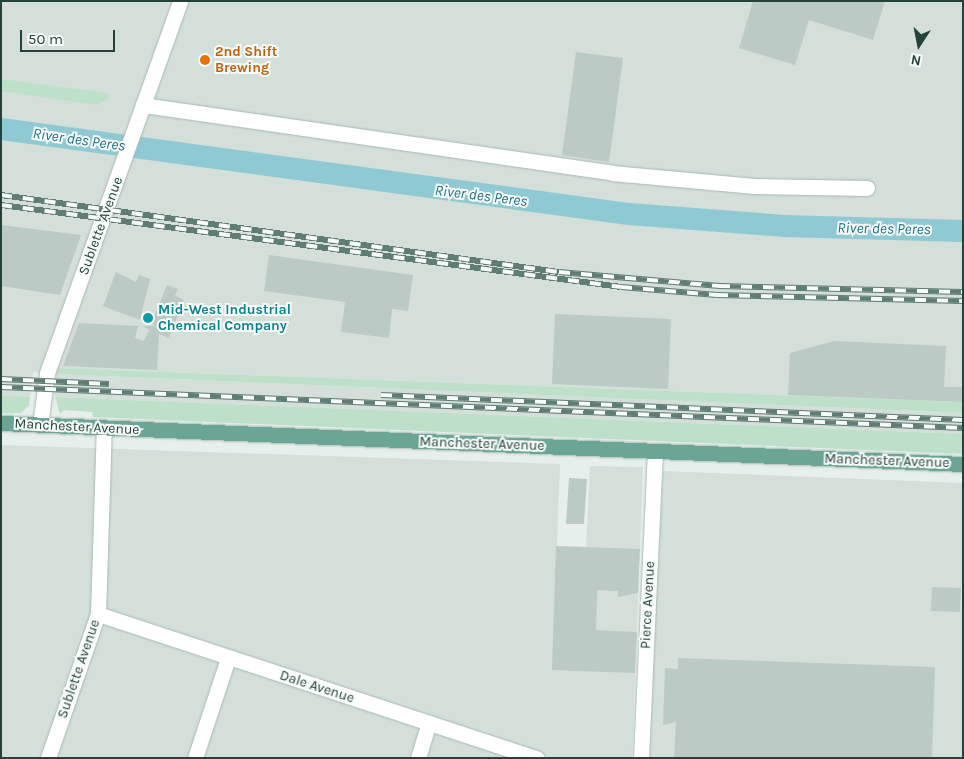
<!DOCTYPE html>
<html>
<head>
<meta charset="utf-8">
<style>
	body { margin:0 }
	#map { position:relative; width:964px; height:759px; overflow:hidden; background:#e6efeb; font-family:Karla,sans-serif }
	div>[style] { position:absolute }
	.built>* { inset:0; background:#d4dfda }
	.green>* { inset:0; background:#bfe0c8 }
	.river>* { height:22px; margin:-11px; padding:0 11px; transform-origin:11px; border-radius:11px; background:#8ec9d4 }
	.building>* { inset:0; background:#bbcac4 }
	.roads { filter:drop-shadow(0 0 1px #a8b8b2) drop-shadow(0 0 1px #a8b8b2) }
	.minor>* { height:15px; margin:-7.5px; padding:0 7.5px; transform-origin:7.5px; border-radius:7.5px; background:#fff }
	.major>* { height:15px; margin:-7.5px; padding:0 7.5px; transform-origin:7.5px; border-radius:7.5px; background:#6aa596 }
	.rail>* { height:5.5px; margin-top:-2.75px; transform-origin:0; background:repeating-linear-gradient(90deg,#f7fbf9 0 11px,#5f7d75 0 22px); box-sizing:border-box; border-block:1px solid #5f7d75 }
	.dots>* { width:14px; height:14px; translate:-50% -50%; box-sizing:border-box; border:2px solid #f7fbf9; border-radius:50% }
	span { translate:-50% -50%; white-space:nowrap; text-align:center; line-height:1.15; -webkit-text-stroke:4px #f7fbf9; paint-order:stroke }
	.food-label { font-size:14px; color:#c56008; font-weight:700 }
	.left { translate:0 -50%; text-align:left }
	.street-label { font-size:14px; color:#24423a }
	.culture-label { font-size:14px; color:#0d838f; font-weight:700 }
	.water-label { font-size:15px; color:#1c6f80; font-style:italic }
	.frame { position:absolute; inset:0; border:2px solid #24423a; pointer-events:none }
	.north { position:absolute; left:894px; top:20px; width:50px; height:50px; -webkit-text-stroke:4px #f7fbf9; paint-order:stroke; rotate:191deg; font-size:14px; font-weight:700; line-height:20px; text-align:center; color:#24423a }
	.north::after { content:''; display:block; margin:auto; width:18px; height:22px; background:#24423a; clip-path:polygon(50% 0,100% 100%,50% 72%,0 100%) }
	.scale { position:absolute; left:20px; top:30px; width:95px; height:22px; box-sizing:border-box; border:2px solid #24423a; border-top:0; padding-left:6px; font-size:15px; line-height:18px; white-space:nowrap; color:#24423a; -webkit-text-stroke:4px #f7fbf9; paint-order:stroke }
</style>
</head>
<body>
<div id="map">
	<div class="built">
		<div style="clip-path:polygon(1px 1px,963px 1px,963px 402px,58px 368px,56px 374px,963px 413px,963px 434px,55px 397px,56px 374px,33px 372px,30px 397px,1px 395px)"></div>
		<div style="clip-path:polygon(1px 445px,560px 464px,557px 546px,586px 547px,590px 466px,643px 467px,632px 758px,551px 758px,427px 718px,413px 758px,1px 758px)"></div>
		<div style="clip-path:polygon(663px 471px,963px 483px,963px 758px,648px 758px)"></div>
		<div style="clip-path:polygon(432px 730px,521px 758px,422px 758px)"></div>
	</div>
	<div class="green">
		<div style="clip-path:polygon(1px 79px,107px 93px,110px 98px,97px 105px,1px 91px)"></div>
		<div style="clip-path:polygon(58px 368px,963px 402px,963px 413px,56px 374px)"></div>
		<div style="clip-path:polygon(1px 395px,30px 397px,29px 405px,21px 413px,1px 413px)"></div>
		<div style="clip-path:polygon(55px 397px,963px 434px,963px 454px,93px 417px,92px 412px,64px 410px,60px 414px)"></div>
	</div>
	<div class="river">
		<div style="left:1px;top:129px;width:634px;rotate:7.71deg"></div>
		<div style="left:629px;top:214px;width:155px;rotate:4.4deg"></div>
		<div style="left:784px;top:226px;width:179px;rotate:1.6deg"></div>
	</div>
	<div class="building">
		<div style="clip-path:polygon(753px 1px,885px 1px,873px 40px,809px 20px,795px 65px,739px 48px)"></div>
		<div style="clip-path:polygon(576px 52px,623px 58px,609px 162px,562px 155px)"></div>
		<div style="clip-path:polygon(1px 225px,81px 235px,60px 295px,1px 286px)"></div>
		<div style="clip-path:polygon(269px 255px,413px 275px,408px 311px,392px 309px,389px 338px,341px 332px,345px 302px,264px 291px)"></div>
		<div style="clip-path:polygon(116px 272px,136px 282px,139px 275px,150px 279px,140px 320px,103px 306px)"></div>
		<div style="clip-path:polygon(167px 285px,178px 289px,175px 296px,184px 300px,169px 338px,159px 334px,157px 370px,63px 366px,79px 323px,138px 326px,135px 338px,144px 341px,149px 330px,143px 326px,156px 326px,151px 324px)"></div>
		<div style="clip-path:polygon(555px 314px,671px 319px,668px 389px,552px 384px)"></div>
		<div style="clip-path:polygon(834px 341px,946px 346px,944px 387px,963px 387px,963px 402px,788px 395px,790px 353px)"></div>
		<div style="clip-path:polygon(569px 478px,587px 479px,584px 524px,566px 524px)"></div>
		<div style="clip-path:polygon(556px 546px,640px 549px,638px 593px,618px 597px,618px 591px,597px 590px,596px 630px,637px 632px,635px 673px,552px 670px)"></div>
		<div style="clip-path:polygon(932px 587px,961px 588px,960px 612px,931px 611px)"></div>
		<div style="clip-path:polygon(678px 658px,935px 667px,932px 757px,674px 758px,676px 722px,663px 725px,665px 668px,678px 669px)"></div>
	</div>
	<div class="roads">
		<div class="minor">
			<div style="left:143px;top:105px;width:474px;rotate:8.2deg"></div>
			<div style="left:612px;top:173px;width:143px;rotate:5.2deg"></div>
			<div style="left:754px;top:186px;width:113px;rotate:1deg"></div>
			<div style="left:40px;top:425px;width:52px;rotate:-82.3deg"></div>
			<div style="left:47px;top:373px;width:395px;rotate:-70.3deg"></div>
			<div style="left:98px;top:614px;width:462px;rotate:18.2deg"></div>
			<div style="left:48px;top:758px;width:152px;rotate:-70.9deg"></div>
			<div style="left:98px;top:614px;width:186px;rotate:-88.2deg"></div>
			<div style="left:195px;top:758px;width:105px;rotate:-71.7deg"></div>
			<div style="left:418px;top:758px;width:37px;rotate:-73deg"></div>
			<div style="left:641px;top:758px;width:307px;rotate:-87.4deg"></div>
		</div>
		<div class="major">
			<div style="left:1px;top:423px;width:963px;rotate:2.44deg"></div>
		</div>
	</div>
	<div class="rail">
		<div style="left:1px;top:195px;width:563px;rotate:7.86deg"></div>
		<div style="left:559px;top:272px;width:161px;rotate:5deg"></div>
		<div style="left:719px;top:286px;width:244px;rotate:1.4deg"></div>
		<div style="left:1px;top:205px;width:625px;rotate:7.53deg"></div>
		<div style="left:621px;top:287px;width:96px;rotate:4.8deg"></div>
		<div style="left:717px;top:295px;width:246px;rotate:1.4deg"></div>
		<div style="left:1px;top:379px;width:108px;rotate:2.7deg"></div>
		<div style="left:1px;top:387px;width:963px;rotate:2.44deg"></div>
		<div style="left:381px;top:395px;width:583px;rotate:2.46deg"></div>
	</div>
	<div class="dots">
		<div style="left:205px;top:60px;background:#e8710a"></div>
		<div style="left:148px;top:318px;background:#0f9aa8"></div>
	</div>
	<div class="food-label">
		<span class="left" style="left:215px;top:60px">2nd Shift<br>Brewing</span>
	</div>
	<div class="street-label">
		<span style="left:101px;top:226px;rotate:-70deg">Sublette Avenue</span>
		<span style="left:77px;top:427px;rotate:3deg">Manchester Avenue</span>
		<span style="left:482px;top:444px;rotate:2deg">Manchester Avenue</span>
		<span style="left:887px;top:461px;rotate:2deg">Manchester Avenue</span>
		<span style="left:648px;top:605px;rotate:-87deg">Pierce Avenue</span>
		<span style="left:79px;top:669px;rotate:-71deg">Sublette Avenue</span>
		<span style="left:317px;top:687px;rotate:18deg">Dale Avenue</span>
	</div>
	<div class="culture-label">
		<span class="left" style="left:158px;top:318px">Mid-West Industrial<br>Chemical Company</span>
	</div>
	<div class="water-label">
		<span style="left:79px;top:140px;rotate:8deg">River des Peres</span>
		<span style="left:481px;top:196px;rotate:7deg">River des Peres</span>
		<span style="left:884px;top:229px;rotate:1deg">River des Peres</span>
	</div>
	<div class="frame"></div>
	<div class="north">N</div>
	<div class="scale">50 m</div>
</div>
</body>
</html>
